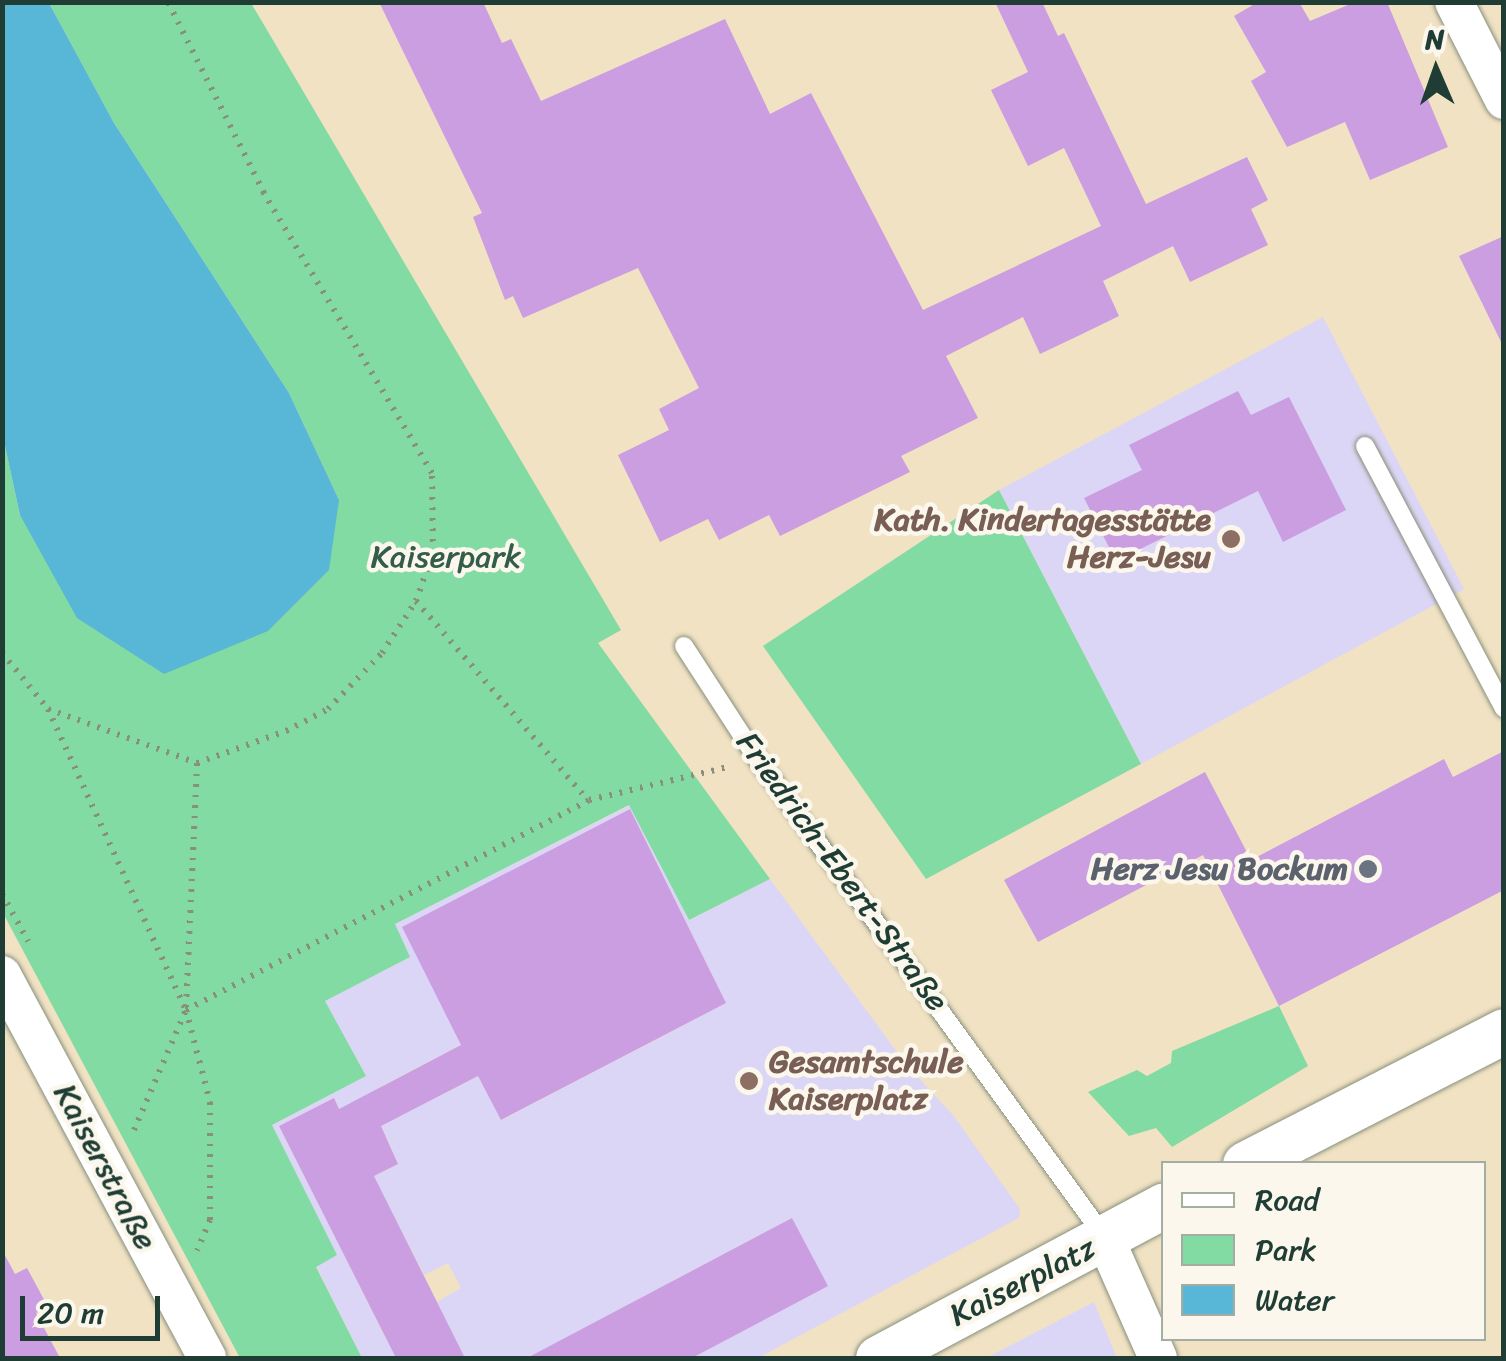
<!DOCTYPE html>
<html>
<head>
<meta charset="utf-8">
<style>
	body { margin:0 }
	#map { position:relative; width:1506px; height:1361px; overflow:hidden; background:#f1e2c4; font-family:Sriracha,sans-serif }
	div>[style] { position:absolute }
	.built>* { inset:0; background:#dcd6f6 }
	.green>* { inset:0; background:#81dba2 }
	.water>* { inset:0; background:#58b7d6 }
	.building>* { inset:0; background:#cb9de1 }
	.path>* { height:6px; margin-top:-3px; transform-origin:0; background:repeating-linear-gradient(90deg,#88907c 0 2.5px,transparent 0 10.5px) }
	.roads { filter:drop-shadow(0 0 2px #88907c) drop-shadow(0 0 2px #88907c) }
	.service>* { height:18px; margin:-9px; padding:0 9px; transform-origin:9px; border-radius:9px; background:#fff }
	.minor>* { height:38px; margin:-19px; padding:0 19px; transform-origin:19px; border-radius:19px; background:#fff }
	.tertiary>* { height:45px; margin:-22.5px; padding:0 22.5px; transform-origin:22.5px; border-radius:22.5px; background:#fff }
	.dots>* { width:28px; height:28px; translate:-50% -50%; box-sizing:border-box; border:5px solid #fbf7ec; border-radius:50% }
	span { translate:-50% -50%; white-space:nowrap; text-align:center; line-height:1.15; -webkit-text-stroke:9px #fbf7ec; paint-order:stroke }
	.education-label { font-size:32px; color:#785e54; font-weight:700 }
	.right { translate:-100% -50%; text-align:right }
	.left { translate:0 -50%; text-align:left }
	.park-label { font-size:32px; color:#335d4a }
	.worship-label { font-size:32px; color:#5b616d; font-weight:700 }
	.street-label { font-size:32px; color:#1f3d34 }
	.frame { position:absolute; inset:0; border:5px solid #1f3d34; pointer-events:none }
	.legend { position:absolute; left:1161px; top:1161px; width:325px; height:180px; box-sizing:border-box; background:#fbf7ec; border:2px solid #a3ada2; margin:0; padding:12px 18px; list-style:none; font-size:30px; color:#1f3d34 }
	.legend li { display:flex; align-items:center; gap:20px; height:50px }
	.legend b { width:50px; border:2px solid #a3ada2 }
	.north { position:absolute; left:1386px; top:20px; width:100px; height:100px; -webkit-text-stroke:8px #fbf7ec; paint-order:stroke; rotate:358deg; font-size:28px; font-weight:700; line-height:40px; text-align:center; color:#1f3d34 }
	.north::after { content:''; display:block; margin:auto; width:35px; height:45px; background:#1f3d34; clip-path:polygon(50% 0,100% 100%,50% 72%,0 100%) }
	.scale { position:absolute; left:20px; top:1296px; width:140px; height:45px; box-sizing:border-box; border:5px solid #1f3d34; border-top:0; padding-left:12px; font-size:30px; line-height:35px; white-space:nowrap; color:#1f3d34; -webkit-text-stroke:8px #fbf7ec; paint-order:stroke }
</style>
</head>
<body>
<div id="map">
	<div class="built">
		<div style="clip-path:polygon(1323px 317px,1464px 589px,1141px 764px,999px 490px)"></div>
		<div style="clip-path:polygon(evenodd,630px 805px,689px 920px,770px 879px,905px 1063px,953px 1115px,1020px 1209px,1019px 1218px,758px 1358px,692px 1358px,827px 1286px,792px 1218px,573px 1334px,575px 1344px,547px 1358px,465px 1358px,437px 1302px,461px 1288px,448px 1263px,424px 1275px,374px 1176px,398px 1164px,386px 1136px,360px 1149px,333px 1099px,279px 1126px,396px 1358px,362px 1358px,316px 1266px,336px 1255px,272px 1125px,366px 1076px,324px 1001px,409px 957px,394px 924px,630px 805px,630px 809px,726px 1003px,502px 1120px,478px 1076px,397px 1118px,382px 1086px,461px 1045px,403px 927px,630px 809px)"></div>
		<div style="clip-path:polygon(1094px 1302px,1117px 1358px,986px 1358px)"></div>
	</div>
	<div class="green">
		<div style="clip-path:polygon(49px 3px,251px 3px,621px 630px,598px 643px,770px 879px,689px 920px,629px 805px,395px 924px,410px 957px,325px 1001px,366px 1076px,272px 1125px,337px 1255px,316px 1267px,362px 1358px,240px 1358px,3px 913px,2px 432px,20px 515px,339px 500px,289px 393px,114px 123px)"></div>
		<div style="clip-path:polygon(999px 490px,1141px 764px,926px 879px,763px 646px)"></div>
		<div style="clip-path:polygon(1279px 1006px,1308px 1066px,1172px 1147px,1156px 1128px,1129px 1136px,1088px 1092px,1137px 1070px,1147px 1076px,1171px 1063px,1172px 1051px)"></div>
	</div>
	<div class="water">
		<div style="clip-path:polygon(2px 3px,49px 3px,114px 123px,289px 393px,339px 500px,329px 570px,268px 631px,164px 674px,77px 618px,20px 515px,2px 432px)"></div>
	</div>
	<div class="building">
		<div style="clip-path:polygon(379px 2px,483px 2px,502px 43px,511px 39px,541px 101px,725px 19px,770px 114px,811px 93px,923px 310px,1101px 226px,1064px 148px,1028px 166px,991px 90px,1028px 72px,995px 2px,1042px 2px,1058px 36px,1064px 33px,1146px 204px,1247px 157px,1268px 200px,1251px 209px,1268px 245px,1190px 282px,1173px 246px,1103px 281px,1119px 316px,1080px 335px,1040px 354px,1023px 317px,946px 356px,978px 418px,901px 456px,910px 472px,780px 536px,769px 515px,719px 540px,708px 519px,660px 542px,618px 455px,669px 430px,659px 409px,699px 388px,638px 268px,523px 318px,513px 296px,505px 300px,473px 217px,482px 213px)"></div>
		<div style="clip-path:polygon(1258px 2px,1299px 2px,1310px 21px,1355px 2px,1387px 2px,1448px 147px,1370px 180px,1345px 122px,1287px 147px,1251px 81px,1266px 72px,1234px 16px)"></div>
		<div style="clip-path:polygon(1504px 236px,1504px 348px,1459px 256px)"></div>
		<div style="clip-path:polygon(1238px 391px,1251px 415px,1289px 397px,1346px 510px,1283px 542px,1258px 491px,1116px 561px,1084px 498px,1142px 470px,1129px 445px)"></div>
		<div style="clip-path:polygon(1504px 751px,1504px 890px,1279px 1006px,1203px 855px,1038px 942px,1004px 880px,1205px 772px,1251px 860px,1444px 759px,1453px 777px)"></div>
		<div style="clip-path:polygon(630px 809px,726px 1003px,501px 1120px,478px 1076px,381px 1126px,398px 1164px,374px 1176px,465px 1358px,396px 1358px,279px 1126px,334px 1098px,339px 1109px,461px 1045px,402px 927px)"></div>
		<div style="clip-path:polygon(792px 1218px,828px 1286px,692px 1358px,527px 1358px)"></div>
		<div style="clip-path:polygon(2px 1250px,15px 1274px,27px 1268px,48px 1307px,36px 1313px,60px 1358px,2px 1358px)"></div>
	</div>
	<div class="path">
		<div style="left:416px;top:601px;width:263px;rotate:49.2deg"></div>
		<div style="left:2px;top:653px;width:72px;rotate:50.6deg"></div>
		<div style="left:48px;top:709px;width:331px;rotate:65.4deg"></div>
		<div style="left:186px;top:1010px;width:95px;rotate:75.4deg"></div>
		<div style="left:210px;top:1102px;width:118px;rotate:90deg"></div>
		<div style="left:210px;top:1220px;width:33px;rotate:113deg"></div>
		<div style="left:48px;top:709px;width:158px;rotate:19.9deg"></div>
		<div style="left:197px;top:763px;width:95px;rotate:-19.8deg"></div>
		<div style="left:286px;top:731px;width:47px;rotate:-27.6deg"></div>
		<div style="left:328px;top:709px;width:78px;rotate:-46deg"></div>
		<div style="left:382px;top:653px;width:62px;rotate:-56.8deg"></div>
		<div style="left:416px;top:601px;width:52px;rotate:-70.9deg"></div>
		<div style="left:433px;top:552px;width:79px;rotate:-90.7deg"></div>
		<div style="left:432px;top:473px;width:327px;rotate:-121deg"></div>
		<div style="left:264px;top:193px;width:214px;rotate:-116.7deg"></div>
		<div style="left:2px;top:894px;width:54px;rotate:61deg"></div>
		<div style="left:186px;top:1007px;width:244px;rotate:-87.4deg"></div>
		<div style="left:134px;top:1130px;width:131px;rotate:-66.6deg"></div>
		<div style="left:186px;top:1010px;width:454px;rotate:-27.5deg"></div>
		<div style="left:589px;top:800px;width:142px;rotate:-13.4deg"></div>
	</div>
	<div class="roads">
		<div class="service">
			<div style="left:1365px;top:446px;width:297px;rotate:62.1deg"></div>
			<div style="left:684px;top:646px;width:136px;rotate:57deg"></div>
			<div style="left:758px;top:760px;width:587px;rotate:54.01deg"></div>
		</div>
		<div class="minor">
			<div style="left:1454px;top:2px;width:110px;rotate:63deg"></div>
			<div style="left:2px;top:975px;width:434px;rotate:61.8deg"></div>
			<div style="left:1104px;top:1236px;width:133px;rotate:66.1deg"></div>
		</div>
		<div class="tertiary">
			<div style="left:1245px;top:1164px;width:291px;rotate:-27.2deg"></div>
			<div style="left:878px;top:1358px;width:324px;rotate:-28.1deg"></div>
		</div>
	</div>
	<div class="dots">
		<div style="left:1231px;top:539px;background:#8d6e63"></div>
		<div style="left:1368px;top:869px;background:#6b7280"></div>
		<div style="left:749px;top:1081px;background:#8d6e63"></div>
	</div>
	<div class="education-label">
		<span class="right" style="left:1211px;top:539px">Kath. Kindertagesstätte<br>Herz-Jesu</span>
		<span class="left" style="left:769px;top:1081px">Gesamtschule<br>Kaiserplatz</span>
	</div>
	<div class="park-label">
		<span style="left:446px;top:557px">Kaiserpark</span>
	</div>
	<div class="worship-label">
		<span class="right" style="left:1348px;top:869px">Herz Jesu Bockum</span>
	</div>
	<div class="street-label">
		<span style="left:842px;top:872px;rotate:54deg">Friedrich-Ebert-Straße</span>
		<span style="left:105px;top:1167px;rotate:62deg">Kaiserstraße</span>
		<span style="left:1023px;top:1282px;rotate:-27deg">Kaiserplatz</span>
	</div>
	<div class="frame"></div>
	<ul class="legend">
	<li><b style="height:12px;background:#fff"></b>Road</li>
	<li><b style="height:28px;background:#81dba2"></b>Park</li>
	<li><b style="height:28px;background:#58b7d6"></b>Water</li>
	</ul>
	<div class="north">N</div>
	<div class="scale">20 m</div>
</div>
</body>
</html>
